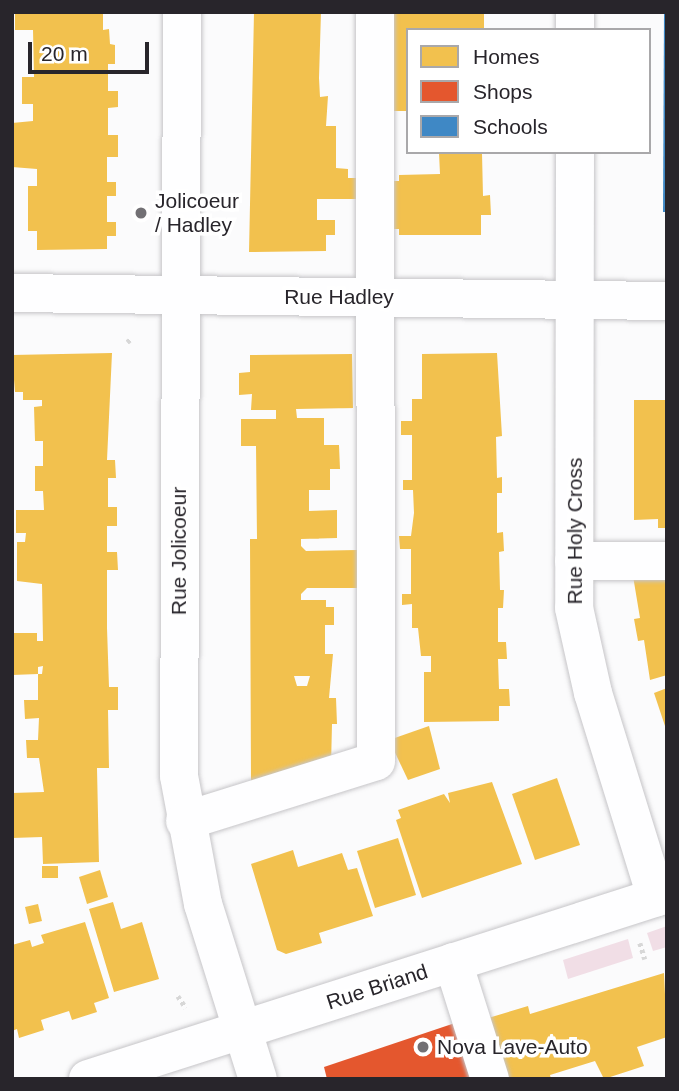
<!DOCTYPE html>
<html>
<head>
<meta charset="utf-8">
<style>
	body { margin:0 }
	#map { position:relative; width:679px; height:1091px; overflow:hidden; background:#fbfbfc; font-family:Helvetica,sans-serif }
	div>[style] { position:absolute }
	.green>* { inset:0; background:#f1dee6 }
	.homes>* { inset:0; background:#f2c14e }
	.shops>* { inset:0; background:#e4572e }
	.schools>* { inset:0; background:#3f88c5 }
	.path>* { height:4.5px; margin-top:-2.25px; transform-origin:0; background:repeating-linear-gradient(90deg,#d7d7d7 0 3.5px,transparent 0 7px) }
	.roads { filter:drop-shadow(0 0 2px #c6c5c8) drop-shadow(0 0 2px #c6c5c8) }
	.minor>* { height:38px; margin:-19px; padding:0 19px; transform-origin:19px; border-radius:19px; background:#fefeff }
	.dots>* { width:19px; height:19px; translate:-50% -50%; box-sizing:border-box; border:4px solid #fff; border-radius:50% }
	span { translate:-50% -50%; white-space:nowrap; text-align:center; line-height:1.15; -webkit-text-stroke:7px #fff; paint-order:stroke }
	.poi-label { font-size:21px; color:#28252b }
	.left { translate:0 -50%; text-align:left }
	.street-label { font-size:21px; color:#28252b }
	.frame { position:absolute; inset:0; border:14px solid #28252b; pointer-events:none }
	.legend { position:absolute; left:406px; top:28px; width:245px; height:126px; box-sizing:border-box; background:#fff; border:2px solid #a9a8aa; margin:0; padding:9px 12px; list-style:none; font-size:21px; color:#28252b }
	.legend li { display:flex; align-items:center; gap:14px; height:35px }
	.legend b { width:35px; border:2px solid #a9a8aa }
	.scale { position:absolute; left:28px; top:42px; width:121px; height:32px; box-sizing:border-box; border:4px solid #28252b; border-top:0; padding-left:9px; font-size:21px; line-height:24px; white-space:nowrap; color:#28252b; -webkit-text-stroke:5px #fff; paint-order:stroke }
</style>
</head>
<body>
<div id="map">
	<div class="green">
		<div style="clip-path:polygon(667px 926px,667px 947px,653px 951px,647px 933px)"></div>
		<div style="clip-path:polygon(628px 939px,633px 958px,568px 979px,563px 960px)"></div>
	</div>
	<div class="homes">
		<div style="clip-path:polygon(15px 12px,103px 12px,103px 30px,109px 29px,110px 44px,115px 45px,115px 64px,108px 64px,108px 91px,118px 91px,118px 107px,108px 108px,108px 135px,118px 135px,118px 157px,107px 157px,107px 182px,116px 182px,116px 196px,107px 196px,107px 222px,116px 222px,116px 236px,107px 236px,107px 249px,37px 250px,37px 231px,28px 231px,28px 186px,37px 186px,37px 169px,12px 167px,12px 123px,33px 121px,33px 104px,22px 104px,22px 77px,34px 77px,33px 30px,15px 30px)"></div>
		<div style="clip-path:polygon(254px 12px,321px 12px,319px 78px,320px 97px,328px 96px,326px 126px,336px 126px,336px 168px,348px 169px,348px 178px,357px 178px,357px 199px,317px 199px,317px 220px,335px 220px,335px 235px,326px 235px,326px 251px,249px 252px)"></div>
		<div style="clip-path:polygon(387px 12px,484px 12px,484px 30px,408px 30px,408px 111px,387px 111px)"></div>
		<div style="clip-path:polygon(439px 153px,482px 153px,483px 196px,490px 195px,491px 215px,481px 215px,481px 235px,399px 235px,399px 229px,391px 229px,391px 181px,399px 181px,399px 175px,440px 174px)"></div>
		<div style="clip-path:polygon(112px 353px,107px 460px,115px 460px,116px 478px,108px 478px,108px 507px,117px 507px,117px 526px,107px 526px,107px 552px,117px 552px,118px 570px,107px 570px,107px 628px,109px 687px,118px 687px,118px 710px,108px 710px,109px 768px,97px 768px,99px 862px,43px 864px,42px 837px,12px 838px,12px 793px,44px 792px,39px 758px,27px 758px,26px 740px,38px 740px,39px 718px,25px 719px,24px 700px,38px 700px,38px 674px,42px 674px,43px 666px,38px 667px,38px 674px,12px 675px,12px 633px,37px 633px,37px 641px,43px 641px,42px 584px,17px 581px,17px 542px,25px 542px,26px 533px,16px 533px,16px 510px,44px 510px,43px 491px,35px 491px,35px 466px,43px 466px,43px 441px,35px 441px,34px 407px,42px 406px,42px 400px,23px 400px,23px 392px,15px 392px,12px 355px)"></div>
		<div style="clip-path:polygon(497px 353px,502px 436px,496px 437px,497px 478px,502px 477px,502px 493px,497px 493px,497px 533px,503px 532px,504px 551px,499px 552px,500px 590px,504px 590px,503px 608px,498px 608px,498px 642px,506px 642px,507px 659px,498px 659px,499px 689px,509px 689px,510px 706px,499px 706px,499px 721px,424px 722px,424px 672px,431px 672px,431px 656px,421px 656px,418px 628px,412px 628px,412px 604px,402px 605px,402px 594px,411px 594px,411px 549px,400px 549px,399px 536px,411px 536px,414px 513px,413px 490px,403px 490px,403px 480px,412px 480px,412px 435px,401px 435px,401px 421px,412px 421px,412px 399px,422px 399px,422px 354px)"></div>
		<div style="clip-path:polygon(evenodd,352px 354px,353px 408px,296px 409px,297px 418px,324px 418px,324px 445px,339px 445px,340px 469px,330px 469px,330px 490px,309px 490px,309px 511px,337px 510px,337px 538px,301px 539px,301px 546px,306px 551px,357px 550px,358px 588px,307px 588px,301px 594px,301px 600px,326px 600px,326px 607px,334px 607px,334px 625px,325px 625px,325px 654px,333px 654px,329px 698px,336px 698px,337px 724px,332px 724px,331px 766px,251px 783px,250px 539px,257px 539px,256px 446px,241px 446px,241px 419px,276px 419px,276px 410px,251px 410px,252px 394px,239px 395px,239px 373px,250px 372px,250px 355px,352px 354px,294px 676px,310px 676px,307px 686px,297px 686px,294px 676px)"></div>
		<div style="clip-path:polygon(634px 400px,667px 400px,667px 528px,658px 528px,658px 519px,634px 520px)"></div>
		<div style="clip-path:polygon(667px 575px,667px 675px,650px 680px,644px 640px,638px 641px,634px 619px,640px 618px,633px 576px)"></div>
		<div style="clip-path:polygon(667px 688px,667px 729px,666px 729px,654px 693px)"></div>
		<div style="clip-path:polygon(429px 726px,440px 769px,408px 780px,389px 740px)"></div>
		<div style="clip-path:polygon(557px 778px,580px 845px,535px 860px,512px 794px)"></div>
		<div style="clip-path:polygon(492px 782px,522px 864px,422px 898px,396px 820px,401px 818px,398px 810px,444px 794px,450px 803px,448px 793px)"></div>
		<div style="clip-path:polygon(398px 838px,416px 895px,375px 908px,357px 851px)"></div>
		<div style="clip-path:polygon(293px 850px,298px 867px,342px 853px,348px 870px,357px 868px,373px 916px,319px 933px,322px 943px,286px 954px,277px 950px,251px 864px)"></div>
		<div style="clip-path:polygon(42px 866px,58px 866px,58px 878px,42px 878px)"></div>
		<div style="clip-path:polygon(100px 870px,108px 897px,87px 904px,79px 877px)"></div>
		<div style="clip-path:polygon(113px 902px,121px 929px,142px 922px,159px 979px,114px 992px,89px 909px)"></div>
		<div style="clip-path:polygon(38px 904px,42px 921px,29px 924px,25px 907px)"></div>
		<div style="clip-path:polygon(85px 922px,109px 998px,94px 1003px,97px 1012px,72px 1020px,69px 1011px,41px 1020px,44px 1030px,19px 1038px,17px 1029px,12px 1031px,12px 945px,30px 940px,32px 947px,44px 943px,41px 935px)"></div>
		<div style="clip-path:polygon(664px 973px,667px 1037px,637px 1047px,644px 1066px,604px 1079px,595px 1061px,550px 1075px,551px 1079px,504px 1079px,485px 1019px,528px 1006px,530px 1014px)"></div>
	</div>
	<div class="shops">
		<div style="clip-path:polygon(455px 1023px,473px 1079px,327px 1079px,324px 1067px)"></div>
	</div>
	<div class="schools">
		<div style="clip-path:polygon(664px 12px,667px 12px,667px 212px,663px 212px)"></div>
	</div>
	<div class="path">
		<div style="left:127px;top:342px;width:6px;rotate:-39deg"></div>
		<div style="left:640px;top:943px;width:17px;rotate:73deg"></div>
		<div style="left:178px;top:996px;width:14px;rotate:56deg"></div>
	</div>
	<div class="roads">
		<div class="minor">
			<div style="left:182px;top:12px;width:764px;rotate:90.22deg"></div>
			<div style="left:179px;top:776px;width:130px;rotate:79.4deg"></div>
			<div style="left:203px;top:904px;width:183px;rotate:72.6deg"></div>
			<div style="left:575px;top:12px;width:18px;rotate:90deg"></div>
			<div style="left:575px;top:152px;width:456px;rotate:90.1deg"></div>
			<div style="left:574px;top:608px;width:87px;rotate:77.4deg"></div>
			<div style="left:593px;top:693px;width:214px;rotate:72.8deg"></div>
			<div style="left:12px;top:293px;width:655px;rotate:0.7deg"></div>
			<div style="left:574px;top:561px;width:93px"></div>
			<div style="left:185px;top:821px;width:200px;rotate:-17.4deg"></div>
			<div style="left:376px;top:761px;width:749px;rotate:-90.08deg"></div>
			<div style="left:453px;top:962px;width:123px;rotate:72.5deg"></div>
			<div style="left:88px;top:1079px;width:608px;rotate:-17.72deg"></div>
		</div>
	</div>
	<div class="dots">
		<div style="left:141px;top:213px;background:#727074"></div>
		<div style="left:423px;top:1047px;background:#727074"></div>
	</div>
	<div class="poi-label">
		<span class="left" style="left:155px;top:213px">Jolicoeur<br>/ Hadley</span>
		<span class="left" style="left:437px;top:1047px">Nova Lave-Auto</span>
	</div>
	<div class="street-label">
		<span style="left:339px;top:297px">Rue Hadley</span>
		<span style="left:575px;top:531px;rotate:-90deg">Rue Holy Cross</span>
		<span style="left:179px;top:551px;rotate:-90deg">Rue Jolicoeur</span>
		<span style="left:377px;top:987px;rotate:-18deg">Rue Briand</span>
	</div>
	<div class="frame"></div>
	<ul class="legend">
	<li><b style="height:19px;background:#f2c14e"></b>Homes</li>
	<li><b style="height:19px;background:#e4572e"></b>Shops</li>
	<li><b style="height:19px;background:#3f88c5"></b>Schools</li>
	</ul>
	<div class="scale">20 m</div>
</div>
</body>
</html>
